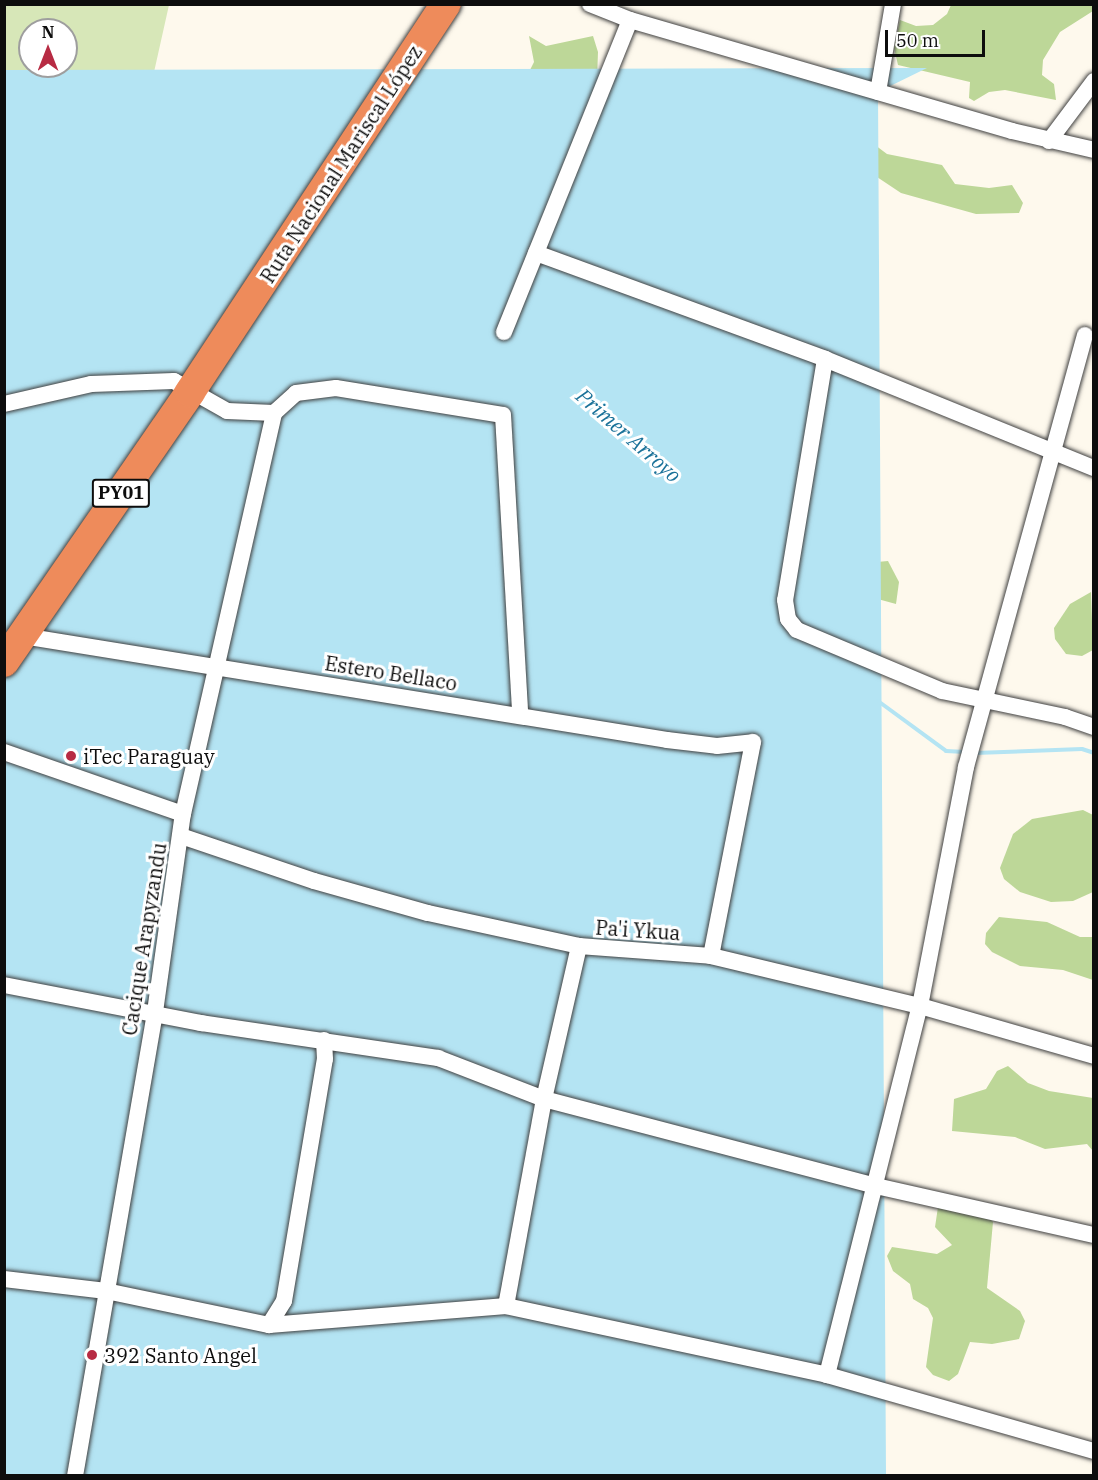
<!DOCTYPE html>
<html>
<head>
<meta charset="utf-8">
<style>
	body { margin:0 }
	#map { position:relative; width:1098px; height:1480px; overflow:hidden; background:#fef9ed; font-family:"IBM Plex Serif",serif }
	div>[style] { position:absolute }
	.green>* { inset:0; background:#d7e7b8 }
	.forest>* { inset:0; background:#bdd798 }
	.water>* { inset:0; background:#b4e4f3 }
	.stream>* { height:4px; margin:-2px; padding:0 2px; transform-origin:2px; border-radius:2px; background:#b4e4f3 }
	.roads { filter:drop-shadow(0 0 2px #404040) drop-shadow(0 0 2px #404040) }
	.street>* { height:16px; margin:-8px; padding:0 8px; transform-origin:8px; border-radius:8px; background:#fff }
	.highway>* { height:30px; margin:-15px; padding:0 15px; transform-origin:15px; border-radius:15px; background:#ee8b5b }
	.dots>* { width:16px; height:16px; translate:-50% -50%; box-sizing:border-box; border:3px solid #fff; border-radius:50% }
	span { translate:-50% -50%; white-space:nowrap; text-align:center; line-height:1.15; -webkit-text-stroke:6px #fff; paint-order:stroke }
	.shield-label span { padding:2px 4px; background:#fff; border:2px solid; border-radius:4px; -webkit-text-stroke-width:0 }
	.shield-label { font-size:18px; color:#0d0d0d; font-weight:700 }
	.street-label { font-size:20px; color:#0d0d0d }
	.poi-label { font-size:20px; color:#0d0d0d }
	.left { translate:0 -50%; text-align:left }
	.water-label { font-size:21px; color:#1b7299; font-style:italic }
	.frame { position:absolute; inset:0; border:6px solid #0d0d0d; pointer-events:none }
	.north { position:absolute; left:18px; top:18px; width:60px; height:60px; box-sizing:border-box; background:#fff; border:2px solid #9e9e9e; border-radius:50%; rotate:0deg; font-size:16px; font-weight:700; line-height:24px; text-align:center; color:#0d0d0d }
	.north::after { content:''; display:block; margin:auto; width:21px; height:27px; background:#b72b43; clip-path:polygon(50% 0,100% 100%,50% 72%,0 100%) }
	.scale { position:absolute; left:885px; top:30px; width:100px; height:27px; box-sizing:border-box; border:3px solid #0d0d0d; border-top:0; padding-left:8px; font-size:18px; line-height:21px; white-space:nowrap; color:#0d0d0d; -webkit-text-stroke:4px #fff; paint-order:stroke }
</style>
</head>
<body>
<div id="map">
	<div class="green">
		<div style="clip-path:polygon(evenodd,4px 5px,169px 5px,131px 175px,5px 148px,4px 5px,30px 30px,66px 30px,66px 66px,30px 66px,30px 30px)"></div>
	</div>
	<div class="forest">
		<div style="clip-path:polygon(951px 5px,1093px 5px,1093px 11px,1060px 32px,1043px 60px,1042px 75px,1054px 84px,1056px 100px,1005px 90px,989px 92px,974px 101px,969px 98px,970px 82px,898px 65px,894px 48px,900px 20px,916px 26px,933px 25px,947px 14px)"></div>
		<div style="clip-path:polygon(529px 36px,546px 46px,593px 36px,598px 52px,597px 79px,524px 82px,534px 62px)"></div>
		<div style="clip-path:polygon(859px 133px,887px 154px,942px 165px,955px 184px,989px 188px,1012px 185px,1023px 203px,1019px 213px,976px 214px,901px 193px,874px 175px)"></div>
		<div style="clip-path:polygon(888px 561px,899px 582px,896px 604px,874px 598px,855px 564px)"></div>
		<div style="clip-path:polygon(1091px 592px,1093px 650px,1082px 656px,1066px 654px,1055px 639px,1054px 628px,1070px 604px)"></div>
		<div style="clip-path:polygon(1083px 810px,1093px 815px,1093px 892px,1073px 901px,1051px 902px,1020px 892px,1004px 879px,1000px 868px,1013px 834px,1032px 819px)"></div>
		<div style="clip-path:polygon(999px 917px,1047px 922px,1080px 937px,1093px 937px,1093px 980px,1063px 970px,1020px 966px,992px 952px,985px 944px,986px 933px)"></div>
		<div style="clip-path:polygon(1008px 1066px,1028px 1083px,1049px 1091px,1093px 1098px,1093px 1151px,1087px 1144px,1045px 1149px,1015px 1137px,952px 1131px,954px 1099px,986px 1089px,997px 1071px)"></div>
		<div style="clip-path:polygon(938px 1207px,985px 1213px,993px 1222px,987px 1288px,1020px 1311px,1025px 1321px,1019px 1339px,992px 1344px,970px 1342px,958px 1374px,949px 1381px,933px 1375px,926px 1367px,933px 1318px,928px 1308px,913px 1299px,910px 1284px,893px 1271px,887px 1256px,892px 1247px,937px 1254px,952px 1245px,935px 1227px)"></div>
	</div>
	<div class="water">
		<div style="clip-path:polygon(927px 68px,878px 92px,886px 1475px,5px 1475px,4px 70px)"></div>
	</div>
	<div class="stream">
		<div style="left:878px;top:701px;width:84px;rotate:36.3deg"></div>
		<div style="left:946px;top:751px;width:19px;rotate:3deg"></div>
		<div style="left:975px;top:753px;width:107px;rotate:-2.1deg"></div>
		<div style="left:1082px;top:749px;width:13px;rotate:18deg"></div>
	</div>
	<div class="roads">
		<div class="street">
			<div style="left:590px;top:4px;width:43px;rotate:21.8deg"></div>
			<div style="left:630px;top:20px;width:398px;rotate:16.2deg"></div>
			<div style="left:1012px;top:131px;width:84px;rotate:13deg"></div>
			<div style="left:878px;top:92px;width:89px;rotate:-80.3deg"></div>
			<div style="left:1049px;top:141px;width:75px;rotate:-53.1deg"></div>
			<div style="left:536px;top:253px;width:308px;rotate:20.1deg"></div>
			<div style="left:825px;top:359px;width:290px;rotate:22.1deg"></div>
			<div style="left:504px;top:332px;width:336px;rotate:-68deg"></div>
			<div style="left:825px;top:359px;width:244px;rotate:99.4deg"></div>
			<div style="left:785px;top:600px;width:19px;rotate:81deg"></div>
			<div style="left:788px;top:619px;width:14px;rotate:51deg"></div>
			<div style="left:797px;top:630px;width:157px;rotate:22.8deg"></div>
			<div style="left:942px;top:691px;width:126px;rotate:11.9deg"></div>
			<div style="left:1065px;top:717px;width:31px;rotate:19deg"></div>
			<div style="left:4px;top:404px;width:89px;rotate:-12.9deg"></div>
			<div style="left:91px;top:384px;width:83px;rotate:-2.1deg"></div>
			<div style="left:174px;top:381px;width:61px;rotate:29.5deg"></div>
			<div style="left:227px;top:411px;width:47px;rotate:2.4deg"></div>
			<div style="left:274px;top:413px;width:30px;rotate:-42deg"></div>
			<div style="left:296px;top:393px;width:40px;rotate:-7.1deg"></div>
			<div style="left:336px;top:388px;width:169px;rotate:9.2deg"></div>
			<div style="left:503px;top:415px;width:299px;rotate:86.7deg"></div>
			<div style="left:23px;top:636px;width:652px;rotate:9.17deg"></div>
			<div style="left:667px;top:740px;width:50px;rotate:6.8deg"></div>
			<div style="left:717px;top:746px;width:36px;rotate:-6deg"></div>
			<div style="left:753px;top:742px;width:218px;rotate:101.1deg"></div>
			<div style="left:4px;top:752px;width:189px;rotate:19.1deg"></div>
			<div style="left:181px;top:836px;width:140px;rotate:18.7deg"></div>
			<div style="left:314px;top:881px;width:118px;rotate:15.7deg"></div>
			<div style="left:428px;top:913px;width:155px;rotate:12.3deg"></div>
			<div style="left:579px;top:946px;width:132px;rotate:4.3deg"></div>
			<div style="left:711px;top:956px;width:215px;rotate:13.5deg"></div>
			<div style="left:920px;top:1006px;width:181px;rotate:16deg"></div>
			<div style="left:4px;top:985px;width:201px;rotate:10.9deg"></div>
			<div style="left:201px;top:1023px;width:240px;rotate:8.4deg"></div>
			<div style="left:438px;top:1058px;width:114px;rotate:21.1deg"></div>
			<div style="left:544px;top:1099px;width:343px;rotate:14.7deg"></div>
			<div style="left:876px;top:1186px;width:223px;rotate:12.7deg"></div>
			<div style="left:4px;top:1279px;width:103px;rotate:6.7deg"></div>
			<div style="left:106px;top:1291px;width:167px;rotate:11.8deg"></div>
			<div style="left:269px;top:1325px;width:238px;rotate:-4.6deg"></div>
			<div style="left:506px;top:1306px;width:328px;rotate:12.1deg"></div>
			<div style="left:827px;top:1375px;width:381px;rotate:-75.9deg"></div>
			<div style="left:920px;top:1006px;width:243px;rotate:-79.1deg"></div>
			<div style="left:966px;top:767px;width:448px;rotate:-74.6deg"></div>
			<div style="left:506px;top:1306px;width:210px;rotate:-79.6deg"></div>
			<div style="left:544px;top:1099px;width:157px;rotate:-77.1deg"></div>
			<div style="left:269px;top:1325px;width:28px;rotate:-58deg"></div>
			<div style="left:284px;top:1301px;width:245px;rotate:-80.4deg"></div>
			<div style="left:325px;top:1059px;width:19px;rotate:-93deg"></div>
			<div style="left:827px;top:1375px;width:278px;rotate:15.9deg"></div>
			<div style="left:75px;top:1476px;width:471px;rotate:-80.2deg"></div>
			<div style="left:155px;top:1012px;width:200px;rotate:-82deg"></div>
			<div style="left:183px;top:814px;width:411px;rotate:-77.2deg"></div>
		</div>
		<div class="highway">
			<div style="left:4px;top:662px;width:328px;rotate:-55.4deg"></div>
			<div style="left:190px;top:392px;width:465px;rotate:-56.6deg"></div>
		</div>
	</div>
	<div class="dots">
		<div style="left:71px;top:756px;background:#b72b43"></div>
		<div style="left:92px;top:1355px;background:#b72b43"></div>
	</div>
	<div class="shield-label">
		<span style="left:121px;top:493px">PY01</span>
	</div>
	<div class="street-label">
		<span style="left:341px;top:164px;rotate:-57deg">Ruta Nacional Mariscal López</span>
		<span style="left:391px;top:673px;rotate:9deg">Estero Bellaco</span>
		<span style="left:638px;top:930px;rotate:4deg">Pa'i Ykua</span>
		<span style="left:144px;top:939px;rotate:-81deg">Cacique Arapyzandu</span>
	</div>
	<div class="poi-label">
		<span class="left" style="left:83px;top:756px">iTec Paraguay</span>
		<span class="left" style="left:104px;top:1355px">392 Santo Angel</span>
	</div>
	<div class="water-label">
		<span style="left:629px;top:435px;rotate:41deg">Primer Arroyo</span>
	</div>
	<div class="frame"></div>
	<div class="north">N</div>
	<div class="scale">50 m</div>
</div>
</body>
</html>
